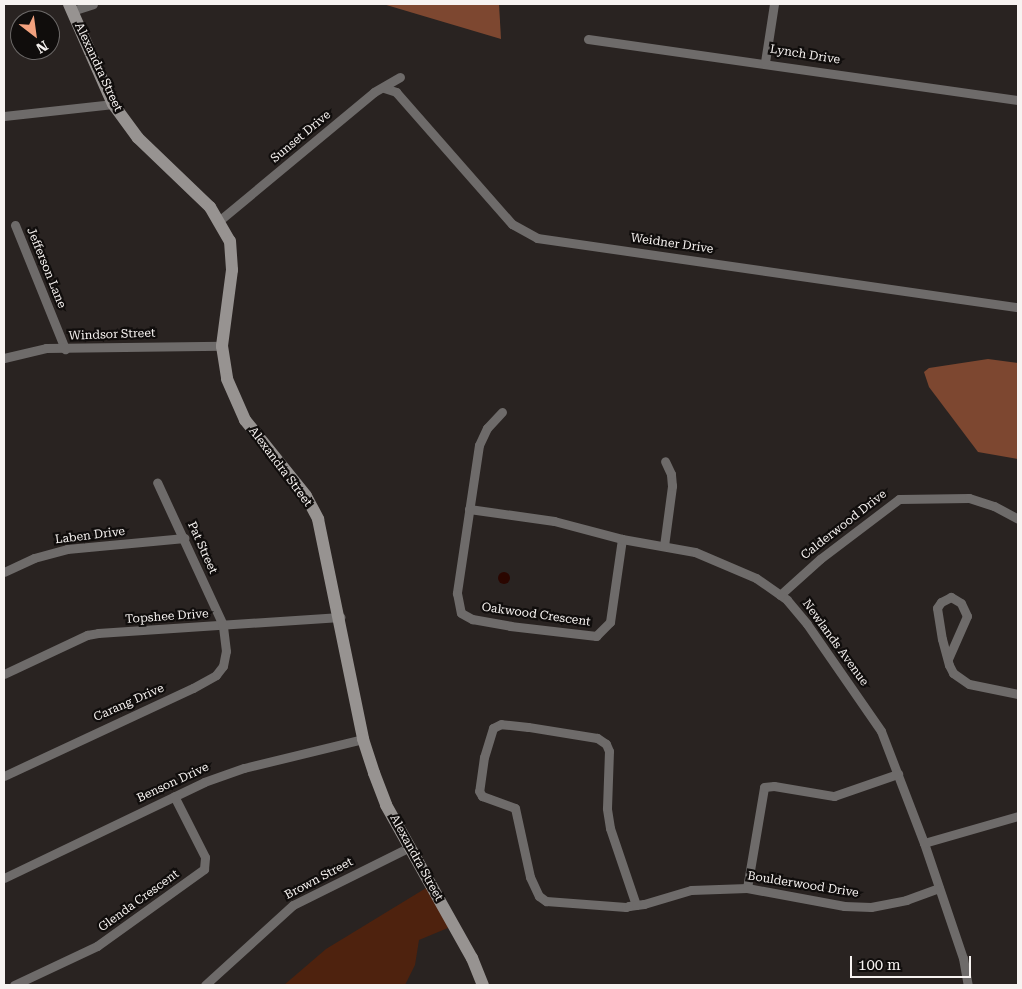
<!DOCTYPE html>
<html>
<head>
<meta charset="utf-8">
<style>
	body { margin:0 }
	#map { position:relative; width:1022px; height:989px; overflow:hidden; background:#292321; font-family:"Roboto Serif",serif }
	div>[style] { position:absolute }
	.green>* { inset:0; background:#4e220e }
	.forest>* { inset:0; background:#7d4730 }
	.water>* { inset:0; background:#2a0600 }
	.round { border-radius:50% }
	.minor>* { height:9px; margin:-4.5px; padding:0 4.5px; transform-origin:4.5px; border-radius:4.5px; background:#6e6b6a }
	.secondary>* { height:12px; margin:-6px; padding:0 6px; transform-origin:6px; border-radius:6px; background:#979391 }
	span { translate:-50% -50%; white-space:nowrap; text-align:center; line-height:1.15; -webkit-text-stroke:4.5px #100d0c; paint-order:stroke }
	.street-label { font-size:12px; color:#f7f3f1 }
	.frame { position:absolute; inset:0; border:5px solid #f7f3f1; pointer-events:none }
	.north { position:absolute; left:10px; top:10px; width:50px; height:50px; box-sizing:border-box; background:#100d0c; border:1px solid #6c6968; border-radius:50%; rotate:150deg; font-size:14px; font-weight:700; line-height:20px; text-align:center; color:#f7f3f1 }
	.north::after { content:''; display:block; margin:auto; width:18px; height:22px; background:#f2a17e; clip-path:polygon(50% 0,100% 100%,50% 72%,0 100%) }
	.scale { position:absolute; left:850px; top:956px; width:121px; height:22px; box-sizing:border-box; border:2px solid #f7f3f1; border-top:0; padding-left:6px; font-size:15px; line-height:18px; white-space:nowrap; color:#f7f3f1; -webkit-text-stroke:4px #100d0c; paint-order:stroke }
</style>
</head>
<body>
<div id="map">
	<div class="green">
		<div style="clip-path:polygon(431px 885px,455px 925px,419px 940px,415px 965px,405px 985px,284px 985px,326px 949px)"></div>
	</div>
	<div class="forest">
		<div style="clip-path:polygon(383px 4px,499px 4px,501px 39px)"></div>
		<div style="clip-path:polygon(988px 359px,1018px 363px,1018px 459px,978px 452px,929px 387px,924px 372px,929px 368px)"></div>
	</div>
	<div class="water">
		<div class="round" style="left:498px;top:572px;width:12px;height:12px"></div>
	</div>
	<div class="minor">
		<div style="left:72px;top:11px;width:22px;rotate:-18deg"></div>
		<div style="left:588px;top:39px;width:434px;rotate:8.1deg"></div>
		<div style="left:765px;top:62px;width:59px;rotate:-81.2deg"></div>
		<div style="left:384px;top:88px;width:13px;rotate:18deg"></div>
		<div style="left:396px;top:92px;width:176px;rotate:48.7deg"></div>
		<div style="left:512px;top:224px;width:29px;rotate:29deg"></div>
		<div style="left:537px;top:238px;width:486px;rotate:8.2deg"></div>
		<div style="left:4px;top:116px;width:110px;rotate:-6.3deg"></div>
		<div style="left:220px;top:220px;width:200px;rotate:-39.7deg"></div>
		<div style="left:374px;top:92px;width:30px;rotate:-30deg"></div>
		<div style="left:15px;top:225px;width:134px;rotate:68deg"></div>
		<div style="left:4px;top:358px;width:43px;rotate:-13.4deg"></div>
		<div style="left:46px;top:348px;width:176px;rotate:-0.7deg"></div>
		<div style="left:502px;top:412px;width:22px;rotate:133deg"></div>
		<div style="left:487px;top:428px;width:19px;rotate:115deg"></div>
		<div style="left:479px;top:445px;width:150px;rotate:98.5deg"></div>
		<div style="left:457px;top:593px;width:20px;rotate:79deg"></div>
		<div style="left:461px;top:613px;width:13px;rotate:29deg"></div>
		<div style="left:472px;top:619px;width:39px;rotate:10deg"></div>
		<div style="left:510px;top:626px;width:87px;rotate:6.6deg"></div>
		<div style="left:596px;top:636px;width:20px;rotate:-45deg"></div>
		<div style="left:610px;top:622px;width:84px;rotate:-81.8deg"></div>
		<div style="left:469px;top:509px;width:86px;rotate:8deg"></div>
		<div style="left:554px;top:521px;width:70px;rotate:14.8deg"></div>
		<div style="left:622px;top:539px;width:74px;rotate:10.1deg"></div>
		<div style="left:695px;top:552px;width:66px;rotate:23.1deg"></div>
		<div style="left:756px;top:578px;width:38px;rotate:35deg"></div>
		<div style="left:787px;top:600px;width:31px;rotate:50deg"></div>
		<div style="left:807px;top:624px;width:130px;rotate:55.3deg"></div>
		<div style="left:881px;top:731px;width:120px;rotate:69deg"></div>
		<div style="left:924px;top:843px;width:121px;rotate:71.3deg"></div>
		<div style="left:963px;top:958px;width:27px;rotate:80deg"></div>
		<div style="left:664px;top:546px;width:61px;rotate:-82.4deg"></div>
		<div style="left:672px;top:486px;width:12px;rotate:-95deg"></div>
		<div style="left:671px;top:474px;width:14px;rotate:-115deg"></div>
		<div style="left:4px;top:572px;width:33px;rotate:-25deg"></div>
		<div style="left:34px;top:558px;width:34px;rotate:-15deg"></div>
		<div style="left:67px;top:549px;width:118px;rotate:-5.4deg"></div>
		<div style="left:780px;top:595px;width:54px;rotate:-42deg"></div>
		<div style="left:820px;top:559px;width:99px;rotate:-37.2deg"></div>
		<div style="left:899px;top:499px;width:70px;rotate:-0.8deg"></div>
		<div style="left:969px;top:498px;width:26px;rotate:18deg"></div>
		<div style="left:994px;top:506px;width:27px;rotate:28deg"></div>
		<div style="left:948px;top:659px;width:47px;rotate:-66.2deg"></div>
		<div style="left:967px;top:616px;width:14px;rotate:-115deg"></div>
		<div style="left:961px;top:603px;width:12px;rotate:-149deg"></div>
		<div style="left:951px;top:597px;width:11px;rotate:153deg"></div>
		<div style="left:941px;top:602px;width:7px;rotate:124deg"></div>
		<div style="left:937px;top:608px;width:31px;rotate:81deg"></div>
		<div style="left:942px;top:639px;width:27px;rotate:75deg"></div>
		<div style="left:949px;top:665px;width:9px;rotate:63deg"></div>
		<div style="left:953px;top:673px;width:19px;rotate:35deg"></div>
		<div style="left:969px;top:684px;width:50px;rotate:11.5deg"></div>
		<div style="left:4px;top:674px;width:92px;rotate:-25.2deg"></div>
		<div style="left:87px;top:635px;width:11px;rotate:-10deg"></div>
		<div style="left:98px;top:633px;width:243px;rotate:-3.8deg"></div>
		<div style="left:4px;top:776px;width:208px;rotate:-25deg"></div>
		<div style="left:193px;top:688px;width:26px;rotate:-29deg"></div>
		<div style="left:216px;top:675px;width:11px;rotate:-52deg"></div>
		<div style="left:223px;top:666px;width:15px;rotate:-79deg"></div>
		<div style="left:226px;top:651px;width:26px;rotate:-97deg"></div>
		<div style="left:223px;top:625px;width:157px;rotate:-114.8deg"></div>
		<div style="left:924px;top:843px;width:98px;rotate:-16deg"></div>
		<div style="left:4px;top:878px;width:222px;rotate:-25.6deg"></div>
		<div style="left:204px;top:782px;width:42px;rotate:-19.3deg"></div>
		<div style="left:244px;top:768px;width:122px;rotate:-13.7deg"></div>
		<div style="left:747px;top:888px;width:102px;rotate:-80.4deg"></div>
		<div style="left:764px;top:787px;width:10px;rotate:-6deg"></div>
		<div style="left:774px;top:786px;width:61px;rotate:9.5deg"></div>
		<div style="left:834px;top:796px;width:68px;rotate:-19deg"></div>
		<div style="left:636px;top:905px;width:81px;rotate:-108.7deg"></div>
		<div style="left:610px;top:828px;width:20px;rotate:-99deg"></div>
		<div style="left:607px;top:808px;width:57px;rotate:-88deg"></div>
		<div style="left:609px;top:751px;width:8px;rotate:-113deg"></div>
		<div style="left:606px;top:744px;width:11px;rotate:-146deg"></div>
		<div style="left:597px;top:738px;width:70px;rotate:-170.9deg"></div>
		<div style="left:528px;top:727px;width:27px;rotate:-174deg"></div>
		<div style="left:501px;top:724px;width:9px;rotate:153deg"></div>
		<div style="left:493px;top:728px;width:30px;rotate:107deg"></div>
		<div style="left:484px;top:757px;width:34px;rotate:98deg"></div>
		<div style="left:479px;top:791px;width:6px;rotate:59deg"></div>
		<div style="left:482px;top:796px;width:35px;rotate:20deg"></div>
		<div style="left:515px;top:808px;width:71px;rotate:77.7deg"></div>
		<div style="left:530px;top:877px;width:21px;rotate:65deg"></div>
		<div style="left:539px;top:896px;width:9px;rotate:36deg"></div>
		<div style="left:546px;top:901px;width:80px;rotate:4.3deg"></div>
		<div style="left:626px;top:907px;width:3px;rotate:-18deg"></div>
		<div style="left:629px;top:906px;width:7px;rotate:-8deg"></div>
		<div style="left:636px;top:905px;width:8px;rotate:-7deg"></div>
		<div style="left:644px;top:904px;width:49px;rotate:-16.6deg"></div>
		<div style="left:691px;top:890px;width:56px;rotate:-2deg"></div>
		<div style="left:747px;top:888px;width:99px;rotate:10.5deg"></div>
		<div style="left:844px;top:906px;width:27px;rotate:2deg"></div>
		<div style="left:871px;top:907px;width:36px;rotate:-11deg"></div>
		<div style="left:906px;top:900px;width:35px;rotate:-20deg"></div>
		<div style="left:14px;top:985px;width:92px;rotate:-25.2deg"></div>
		<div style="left:97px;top:946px;width:132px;rotate:-35.7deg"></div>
		<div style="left:204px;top:869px;width:12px;rotate:-85deg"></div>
		<div style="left:205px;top:857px;width:68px;rotate:-116.9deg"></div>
		<div style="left:205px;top:985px;width:119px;rotate:-42.3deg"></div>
		<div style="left:293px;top:905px;width:131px;rotate:-26.4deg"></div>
	</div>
	<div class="secondary">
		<div style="left:69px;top:4px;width:109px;rotate:66.3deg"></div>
		<div style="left:113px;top:104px;width:42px;rotate:53.7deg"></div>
		<div style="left:138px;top:138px;width:100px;rotate:43.8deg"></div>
		<div style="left:210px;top:207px;width:39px;rotate:60deg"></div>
		<div style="left:230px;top:241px;width:29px;rotate:86deg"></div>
		<div style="left:232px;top:270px;width:77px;rotate:97.5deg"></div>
		<div style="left:222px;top:346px;width:33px;rotate:81deg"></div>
		<div style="left:227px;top:379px;width:45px;rotate:66.3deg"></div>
		<div style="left:245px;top:420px;width:97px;rotate:51.2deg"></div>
		<div style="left:306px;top:496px;width:26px;rotate:62deg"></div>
		<div style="left:318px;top:519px;width:225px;rotate:78.4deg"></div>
		<div style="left:363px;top:739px;width:36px;rotate:72deg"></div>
		<div style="left:374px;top:773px;width:34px;rotate:69deg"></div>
		<div style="left:386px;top:805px;width:176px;rotate:60.7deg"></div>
		<div style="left:472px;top:958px;width:29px;rotate:68deg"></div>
	</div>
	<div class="street-label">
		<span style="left:805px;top:55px;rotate:9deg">Lynch Drive</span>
		<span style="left:98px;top:67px;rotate:65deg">Alexandra Street</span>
		<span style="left:301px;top:137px;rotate:-40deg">Sunset Drive</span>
		<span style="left:672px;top:244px;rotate:8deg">Weidner Drive</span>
		<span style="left:46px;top:268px;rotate:68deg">Jefferson Lane</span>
		<span style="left:112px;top:335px;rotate:-2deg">Windsor Street</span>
		<span style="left:280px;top:467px;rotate:53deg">Alexandra Street</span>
		<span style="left:844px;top:525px;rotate:-38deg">Calderwood Drive</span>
		<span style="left:90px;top:536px;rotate:-7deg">Laben Drive</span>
		<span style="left:202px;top:548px;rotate:66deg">Pat Street</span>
		<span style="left:536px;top:615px;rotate:8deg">Oakwood Crescent</span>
		<span style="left:167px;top:617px;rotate:-4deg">Topshee Drive</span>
		<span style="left:835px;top:643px;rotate:54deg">Newlands Avenue</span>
		<span style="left:129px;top:703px;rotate:-24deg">Carang Drive</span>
		<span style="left:173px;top:783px;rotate:-25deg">Benson Drive</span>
		<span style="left:416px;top:858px;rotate:61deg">Alexandra Street</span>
		<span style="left:319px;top:879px;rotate:-28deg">Brown Street</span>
		<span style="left:803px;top:885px;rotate:9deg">Boulderwood Drive</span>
		<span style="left:139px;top:901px;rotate:-36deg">Glenda Crescent</span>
	</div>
	<div class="frame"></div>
	<div class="north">N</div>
	<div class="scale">100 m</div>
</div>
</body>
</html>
